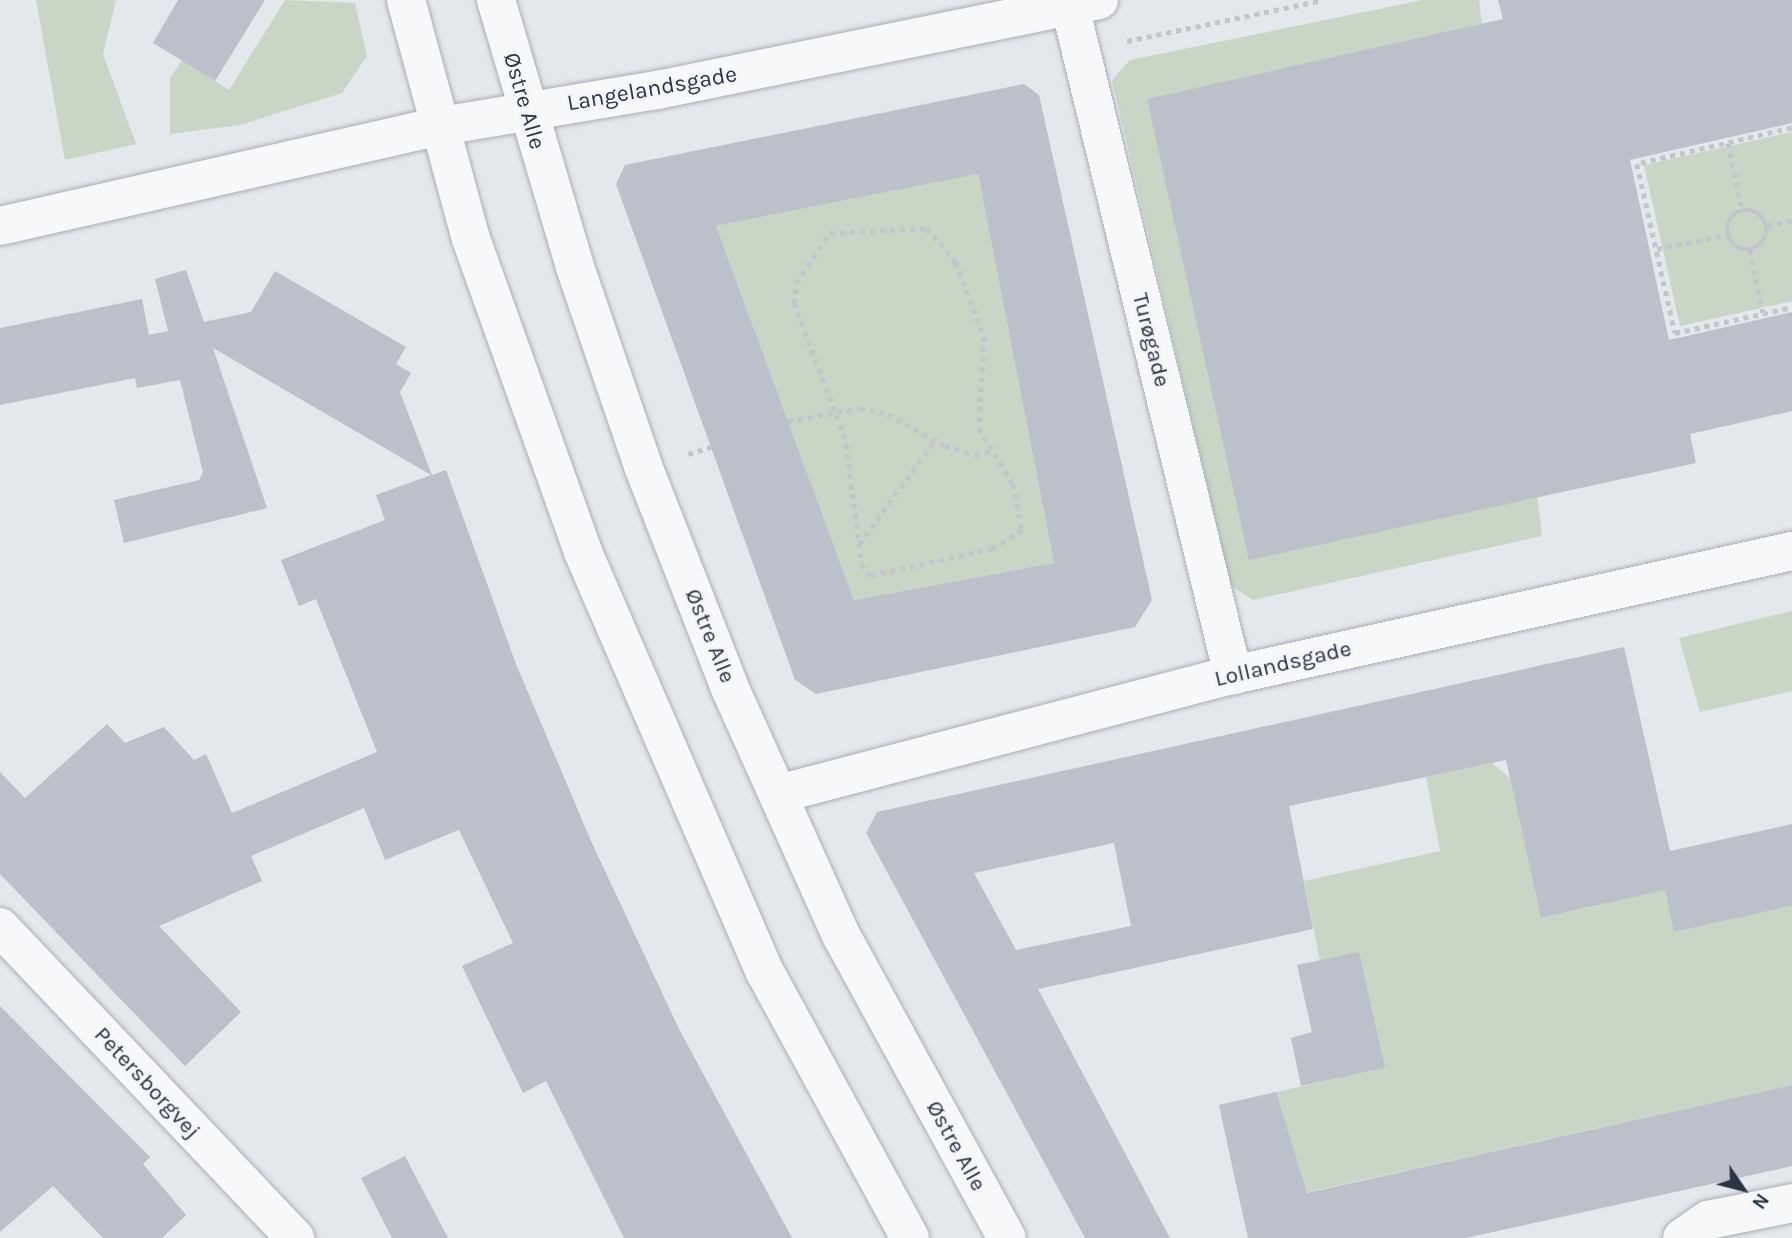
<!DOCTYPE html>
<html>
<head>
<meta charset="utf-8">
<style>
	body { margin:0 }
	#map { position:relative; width:1792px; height:1238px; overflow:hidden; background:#e4e7ec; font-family:Karla,sans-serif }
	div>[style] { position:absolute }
	.green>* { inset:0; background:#c9d6c5 }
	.building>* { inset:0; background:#bbc0ca }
	.path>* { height:4.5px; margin-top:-2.25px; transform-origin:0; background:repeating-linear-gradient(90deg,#c2c5cb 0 5px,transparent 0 10px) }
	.path>.ring { margin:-2.25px; padding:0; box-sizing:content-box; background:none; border:4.5px solid #c2c5cb; border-radius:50% }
	.roads { filter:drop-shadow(0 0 2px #a9aeb7) drop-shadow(0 0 2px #a9aeb7) }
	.minor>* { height:38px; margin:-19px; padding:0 19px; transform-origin:19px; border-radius:19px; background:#f7f8fa }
	.tertiary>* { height:38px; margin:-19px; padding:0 19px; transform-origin:19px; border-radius:19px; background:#f7f8fa }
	span { translate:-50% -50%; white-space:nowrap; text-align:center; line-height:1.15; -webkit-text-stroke:6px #f4f6f9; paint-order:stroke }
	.street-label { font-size:23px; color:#2b3445 }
	.north { position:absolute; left:1708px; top:1154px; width:70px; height:70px; -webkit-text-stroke:5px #f4f6f9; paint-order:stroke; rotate:125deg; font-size:19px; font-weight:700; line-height:28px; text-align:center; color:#2b3445 }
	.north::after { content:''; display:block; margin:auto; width:24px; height:32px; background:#2b3445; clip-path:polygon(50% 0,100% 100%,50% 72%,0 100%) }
</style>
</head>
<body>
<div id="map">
	<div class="green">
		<div style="clip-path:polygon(36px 0,116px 0,103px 54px,136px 144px,65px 160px)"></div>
		<div style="clip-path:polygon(285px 0,355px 3px,367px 56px,342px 93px,240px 125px,170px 134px,170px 78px,182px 60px,229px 90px)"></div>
		<div style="clip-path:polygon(1423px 0,1479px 0,1542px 536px,1253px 600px,1231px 586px,1112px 80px,1130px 60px)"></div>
		<div style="clip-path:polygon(1792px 132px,1792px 301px,1680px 326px,1644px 165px)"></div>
		<div style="clip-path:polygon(978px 174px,1054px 563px,854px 600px,716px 226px)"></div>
		<div style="clip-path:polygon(1792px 611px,1792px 691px,1700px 712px,1679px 638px)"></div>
		<div style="clip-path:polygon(1492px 763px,1510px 778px,1541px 918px,1605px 904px,1658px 862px,1675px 932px,1792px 906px,1792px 1085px,1241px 1207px,1219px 1105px,1384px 1068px,1359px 953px,1320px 961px,1304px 881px,1440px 851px,1426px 777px)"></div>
	</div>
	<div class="building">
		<div style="clip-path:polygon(178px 0,265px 0,215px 81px,153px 43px)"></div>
		<div style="clip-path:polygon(1498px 0,1792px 0,1792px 123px,1630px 160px,1669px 340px,1792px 312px,1792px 411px,1690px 434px,1696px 463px,1249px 560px,1147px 99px,1503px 19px)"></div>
		<div style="clip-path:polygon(evenodd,1024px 84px,1039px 95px,1152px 600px,1135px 627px,816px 694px,795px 680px,616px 184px,625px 165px,1024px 84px,978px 174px,1054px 563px,854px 600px,716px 226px,978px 174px)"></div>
		<div style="clip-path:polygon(186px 270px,204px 322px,251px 312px,275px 271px,406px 347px,396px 364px,411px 373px,400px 392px,432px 475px,446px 470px,516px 664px,591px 841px,679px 1029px,792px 1238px,624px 1238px,546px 1081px,523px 1093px,462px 966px,513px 943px,459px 830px,385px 860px,364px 808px,251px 856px,262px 881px,159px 926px,241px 1012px,185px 1066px,0 874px,0 772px,25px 798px,107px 724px,125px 743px,164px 727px,194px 760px,206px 754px,232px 813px,377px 752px,316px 599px,299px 606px,281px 560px,385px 520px,376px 495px,431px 475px,213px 348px,267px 508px,124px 543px,114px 500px,199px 480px,203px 472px,180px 380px,137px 388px,135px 378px,0 405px,0 328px,142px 299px,149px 335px,168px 331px,155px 279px)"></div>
		<div style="clip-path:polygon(evenodd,1624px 647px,1670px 851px,1792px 824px,1792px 906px,1674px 932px,1665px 890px,1541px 918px,1506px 760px,1289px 806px,1313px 929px,1038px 989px,1170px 1238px,1085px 1238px,866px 833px,877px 812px,1624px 647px,1114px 843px,1131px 926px,1016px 950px,974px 873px,1114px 843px)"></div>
		<div style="clip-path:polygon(1359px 952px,1385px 1068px,1301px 1086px,1291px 1038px,1312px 1032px,1297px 965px)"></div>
		<div style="clip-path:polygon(0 1006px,150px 1157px,143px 1164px,186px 1215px,162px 1238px,103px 1238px,53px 1186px,0 1232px)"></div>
		<div style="clip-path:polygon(1792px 1085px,1792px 1166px,1466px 1238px,1248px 1238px,1219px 1105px,1276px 1092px,1307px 1193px)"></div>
		<div style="clip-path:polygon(405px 1156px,448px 1238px,392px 1238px,361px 1178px)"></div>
	</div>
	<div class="path">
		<div style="left:1127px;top:41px;width:200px;rotate:-11.8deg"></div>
		<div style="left:1792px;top:128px;width:159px;rotate:166.9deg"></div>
		<div style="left:1637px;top:164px;width:173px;rotate:77.3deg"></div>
		<div style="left:1675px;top:333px;width:120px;rotate:-12.5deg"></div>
		<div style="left:1728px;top:143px;width:68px;rotate:78.2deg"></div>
		<div class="ring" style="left:1727px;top:210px;width:35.5px;height:35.5px"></div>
		<div style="left:1767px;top:226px;width:26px;rotate:-13deg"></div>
		<div style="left:927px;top:228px;width:45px;rotate:49.5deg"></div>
		<div style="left:956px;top:262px;width:80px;rotate:69.5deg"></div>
		<div style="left:984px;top:337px;width:91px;rotate:93.1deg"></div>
		<div style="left:979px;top:428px;width:66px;rotate:58.7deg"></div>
		<div style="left:1013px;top:484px;width:47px;rotate:78.9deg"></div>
		<div style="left:1022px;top:530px;width:35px;rotate:147deg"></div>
		<div style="left:993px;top:549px;width:126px;rotate:167.6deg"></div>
		<div style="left:870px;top:576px;width:11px;rotate:-135deg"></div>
		<div style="left:862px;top:568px;width:130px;rotate:-97.5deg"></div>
		<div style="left:845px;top:439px;width:144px;rotate:-110.7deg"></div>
		<div style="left:794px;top:304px;width:21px;rotate:-85deg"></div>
		<div style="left:796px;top:283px;width:60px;rotate:-55.8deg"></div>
		<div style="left:830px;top:233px;width:97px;rotate:-3deg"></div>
		<div style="left:1657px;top:249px;width:70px;rotate:-11.5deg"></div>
		<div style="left:1750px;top:250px;width:64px;rotate:78.3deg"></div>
		<div style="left:788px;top:421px;width:73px;rotate:-10.2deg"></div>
		<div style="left:860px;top:408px;width:29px;rotate:12deg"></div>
		<div style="left:888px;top:414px;width:65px;rotate:29.3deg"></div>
		<div style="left:945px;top:446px;width:31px;rotate:17deg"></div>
		<div style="left:975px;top:455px;width:18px;rotate:-13deg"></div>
		<div style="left:688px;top:454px;width:24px;rotate:-17deg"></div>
		<div style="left:859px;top:544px;width:129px;rotate:-53.8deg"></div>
	</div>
	<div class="roads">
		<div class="minor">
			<div style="left:1070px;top:6px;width:689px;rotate:76.31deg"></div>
			<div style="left:0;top:226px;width:452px;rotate:-12.8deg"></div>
			<div style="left:441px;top:126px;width:219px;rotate:-9.5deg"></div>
			<div style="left:657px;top:90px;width:451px;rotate:-11.5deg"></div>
			<div style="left:778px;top:794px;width:470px;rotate:-14.7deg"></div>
			<div style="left:1233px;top:675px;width:573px;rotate:-12.51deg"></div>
			<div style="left:0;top:927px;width:429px;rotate:46.5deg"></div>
			<div style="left:1682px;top:1238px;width:32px;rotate:-35deg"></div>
			<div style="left:1708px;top:1220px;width:86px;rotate:-11.4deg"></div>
		</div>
		<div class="tertiary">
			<div style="left:406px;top:0;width:245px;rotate:74.8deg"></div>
			<div style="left:470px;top:236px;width:336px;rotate:70.3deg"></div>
			<div style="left:583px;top:552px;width:458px;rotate:66.6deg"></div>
			<div style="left:765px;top:972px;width:303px;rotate:61.4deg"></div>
			<div style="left:496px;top:0;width:278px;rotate:73.5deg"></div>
			<div style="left:575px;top:267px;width:210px;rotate:71.1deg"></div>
			<div style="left:643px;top:466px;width:236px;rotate:68.6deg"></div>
			<div style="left:729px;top:686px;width:273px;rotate:65.8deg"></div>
			<div style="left:841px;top:935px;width:345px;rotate:61.3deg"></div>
		</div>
	</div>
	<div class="street-label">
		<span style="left:652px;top:89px;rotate:-10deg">Langelandsgade</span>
		<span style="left:524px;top:101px;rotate:74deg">Østre Alle</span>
		<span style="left:1151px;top:340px;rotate:76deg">Turøgade</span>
		<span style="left:710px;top:636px;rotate:68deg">Østre Alle</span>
		<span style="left:1283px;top:664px;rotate:-13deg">Lollandsgade</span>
		<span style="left:147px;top:1083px;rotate:47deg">Petersborgvej</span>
		<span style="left:956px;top:1146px;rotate:61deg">Østre Alle</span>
	</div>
	<div class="north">N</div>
</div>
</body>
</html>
